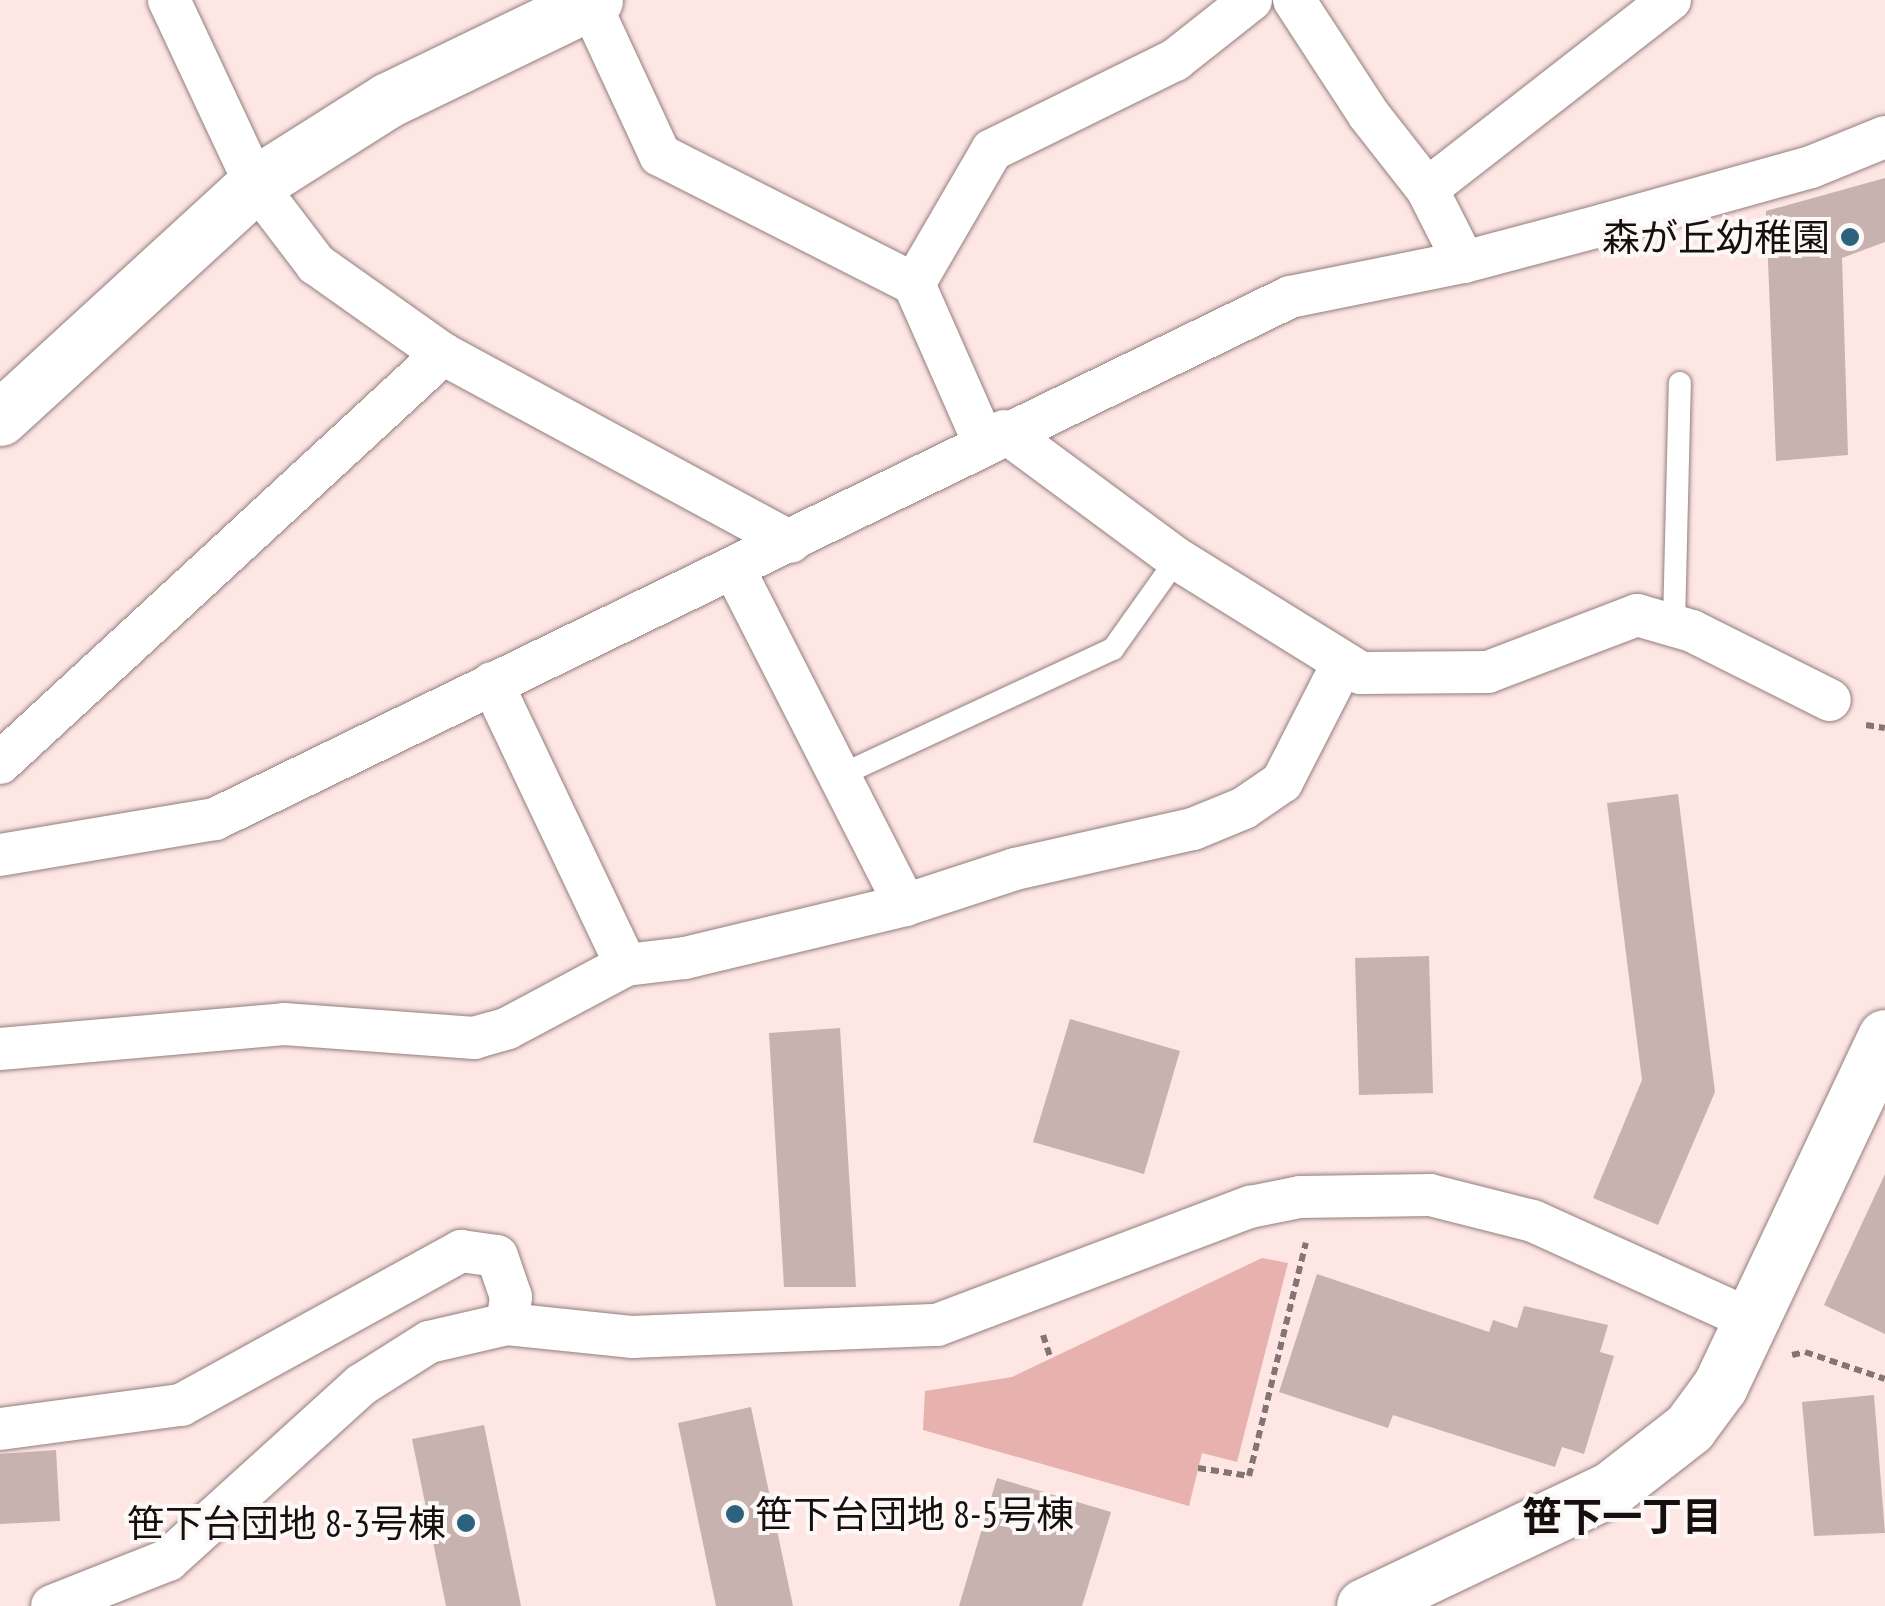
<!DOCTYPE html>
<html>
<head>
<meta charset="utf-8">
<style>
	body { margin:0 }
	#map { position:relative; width:1885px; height:1606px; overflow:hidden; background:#fde6e4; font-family:"PT Sans Narrow","Noto Sans JP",sans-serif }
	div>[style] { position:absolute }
	.green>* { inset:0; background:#e7b1ad }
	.building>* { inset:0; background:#c8b2b0 }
	.path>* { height:6px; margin-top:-3px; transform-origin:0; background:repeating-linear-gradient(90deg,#847574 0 8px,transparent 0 13px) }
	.roads { filter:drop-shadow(0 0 2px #937e7d) drop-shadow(0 0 2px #937e7d) }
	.lane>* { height:22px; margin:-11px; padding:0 11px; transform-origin:11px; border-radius:11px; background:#fff }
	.street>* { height:42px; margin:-21px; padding:0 21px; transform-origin:21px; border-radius:21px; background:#fff }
	.secondary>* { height:55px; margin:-27.5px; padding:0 27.5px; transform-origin:27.5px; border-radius:27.5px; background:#fff }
	.dots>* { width:28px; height:28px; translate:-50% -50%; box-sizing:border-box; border:5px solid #fdf8f8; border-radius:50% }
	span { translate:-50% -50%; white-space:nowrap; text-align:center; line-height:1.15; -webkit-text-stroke:8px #fdf8f8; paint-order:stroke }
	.poi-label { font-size:38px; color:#170f0f }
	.right { translate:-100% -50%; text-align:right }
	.left { translate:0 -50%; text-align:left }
	.neighbourhood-label { font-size:40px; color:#170f0f; font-weight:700 }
</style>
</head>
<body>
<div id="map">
	<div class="green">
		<div style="clip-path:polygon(1262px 1258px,1288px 1263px,1237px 1462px,1202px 1453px,1189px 1506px,923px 1430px,925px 1391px,1012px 1377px)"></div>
	</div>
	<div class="building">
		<div style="clip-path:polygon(1885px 178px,1885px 242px,1842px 258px,1848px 455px,1776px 461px,1766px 211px)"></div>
		<div style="clip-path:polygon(1678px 794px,1715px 1092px,1658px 1225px,1593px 1198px,1642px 1080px,1607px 803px)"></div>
		<div style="clip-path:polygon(1429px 956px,1433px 1093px,1359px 1095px,1355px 958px)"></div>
		<div style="clip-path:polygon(1070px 1019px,1180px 1051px,1144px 1174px,1033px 1142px)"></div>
		<div style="clip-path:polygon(840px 1028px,856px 1287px,784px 1287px,769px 1033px)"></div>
		<div style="clip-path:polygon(1885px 1174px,1885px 1334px,1824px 1305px)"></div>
		<div style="clip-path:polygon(1317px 1274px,1489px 1332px,1493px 1320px,1517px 1328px,1524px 1306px,1608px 1325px,1600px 1352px,1614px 1356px,1584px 1454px,1562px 1447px,1555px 1467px,1393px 1415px,1388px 1428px,1279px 1392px)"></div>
		<div style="clip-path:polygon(1874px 1395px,1885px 1533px,1814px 1536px,1802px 1402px)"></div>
		<div style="clip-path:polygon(751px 1407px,793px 1606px,716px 1606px,678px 1423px)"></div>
		<div style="clip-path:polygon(484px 1425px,521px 1606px,446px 1606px,412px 1439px)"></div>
		<div style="clip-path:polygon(56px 1450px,60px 1521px,0 1524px,0 1454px)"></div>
		<div style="clip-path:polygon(997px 1478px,1111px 1512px,1082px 1606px,959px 1606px)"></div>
	</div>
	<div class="path">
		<div style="left:1866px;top:725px;width:19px;rotate:9deg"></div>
		<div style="left:1043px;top:1335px;width:25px;rotate:72deg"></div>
		<div style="left:1792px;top:1355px;width:13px;rotate:-13deg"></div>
		<div style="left:1805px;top:1352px;width:84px;rotate:18.6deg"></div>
		<div style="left:1198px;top:1468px;width:52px;rotate:8.9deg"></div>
		<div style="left:1249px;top:1476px;width:240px;rotate:-76.3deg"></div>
	</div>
	<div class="roads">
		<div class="lane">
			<div style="left:1674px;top:623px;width:240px;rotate:-88.6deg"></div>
			<div style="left:839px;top:776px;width:302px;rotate:-24.9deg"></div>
			<div style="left:1113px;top:649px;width:110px;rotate:-54.6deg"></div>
		</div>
		<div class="street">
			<div style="left:169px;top:0;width:203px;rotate:64.9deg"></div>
			<div style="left:255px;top:184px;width:101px;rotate:52.7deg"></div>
			<div style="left:316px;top:264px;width:156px;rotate:35.3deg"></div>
			<div style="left:443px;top:354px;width:395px;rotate:28.4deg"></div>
			<div style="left:1294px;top:0;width:137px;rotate:56.9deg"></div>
			<div style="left:1369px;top:115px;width:94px;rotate:51.9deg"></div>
			<div style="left:1427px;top:189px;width:82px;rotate:63.1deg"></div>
			<div style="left:589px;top:2px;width:169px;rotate:65.1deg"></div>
			<div style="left:660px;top:155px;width:285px;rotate:26.9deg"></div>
			<div style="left:914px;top:284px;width:174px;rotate:66.2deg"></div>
			<div style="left:1427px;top:189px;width:308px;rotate:-37.9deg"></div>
			<div style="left:914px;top:284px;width:155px;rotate:-59.8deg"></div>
			<div style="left:992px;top:150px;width:204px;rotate:-26.2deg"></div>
			<div style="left:1175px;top:60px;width:97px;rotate:-38.3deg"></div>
			<div style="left:1004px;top:431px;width:215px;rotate:36.5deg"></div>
			<div style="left:1177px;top:559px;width:216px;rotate:31.8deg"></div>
			<div style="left:1361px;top:673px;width:127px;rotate:-0.5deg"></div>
			<div style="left:1488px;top:672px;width:160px;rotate:-20.9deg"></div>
			<div style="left:1637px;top:615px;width:57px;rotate:16.2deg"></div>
			<div style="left:1692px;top:631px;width:154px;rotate:26.6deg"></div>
			<div style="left:735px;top:571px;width:375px;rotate:63deg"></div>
			<div style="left:492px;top:683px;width:312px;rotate:64.6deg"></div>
			<div style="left:0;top:763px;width:603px;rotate:-42.71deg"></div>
			<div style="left:0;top:855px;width:218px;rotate:-9.5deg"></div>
			<div style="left:215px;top:819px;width:1195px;rotate:-25.9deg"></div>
			<div style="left:1290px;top:297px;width:177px;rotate:-11.4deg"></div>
			<div style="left:1464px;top:262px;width:144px;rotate:-14.9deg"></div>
			<div style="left:1603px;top:225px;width:216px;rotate:-15.6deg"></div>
			<div style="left:1811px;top:167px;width:80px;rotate:-22.1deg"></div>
			<div style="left:0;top:1049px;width:285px;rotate:-5deg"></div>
			<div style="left:284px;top:1024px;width:191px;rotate:4.2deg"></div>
			<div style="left:474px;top:1038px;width:35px;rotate:-16deg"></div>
			<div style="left:508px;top:1028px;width:134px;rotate:-28.1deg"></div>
			<div style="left:626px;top:965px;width:59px;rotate:-6.8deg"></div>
			<div style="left:685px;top:958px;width:226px;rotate:-13.5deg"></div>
			<div style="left:905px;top:905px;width:116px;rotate:-18.1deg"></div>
			<div style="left:1015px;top:869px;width:182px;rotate:-12.7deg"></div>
			<div style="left:1193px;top:829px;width:55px;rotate:-22.4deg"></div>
			<div style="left:1244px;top:808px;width:46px;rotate:-34.4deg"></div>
			<div style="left:1282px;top:782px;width:131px;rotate:-62.9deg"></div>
			<div style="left:0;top:1429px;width:183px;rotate:-7.6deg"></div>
			<div style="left:181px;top:1405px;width:320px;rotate:-28.8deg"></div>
			<div style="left:461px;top:1251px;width:36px;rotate:8deg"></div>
			<div style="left:497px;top:1256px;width:43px;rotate:71.1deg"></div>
			<div style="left:511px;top:1297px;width:27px;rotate:98deg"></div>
			<div style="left:52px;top:1606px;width:125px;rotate:-21.6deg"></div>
			<div style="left:168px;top:1560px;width:261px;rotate:-42.2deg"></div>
			<div style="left:361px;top:1385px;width:80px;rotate:-32.3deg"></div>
			<div style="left:429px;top:1342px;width:80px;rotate:-13deg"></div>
			<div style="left:507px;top:1324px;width:127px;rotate:5.9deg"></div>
			<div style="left:633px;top:1337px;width:304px;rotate:-2.3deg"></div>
			<div style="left:937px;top:1325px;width:335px;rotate:-20.7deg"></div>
			<div style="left:1250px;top:1207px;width:51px;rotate:-11.3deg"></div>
			<div style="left:1300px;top:1197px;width:130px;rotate:-0.9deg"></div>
			<div style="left:1430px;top:1195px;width:106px;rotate:14.2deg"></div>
			<div style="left:1533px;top:1221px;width:242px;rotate:24.4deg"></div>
		</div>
		<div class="secondary">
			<div style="left:0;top:418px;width:346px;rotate:-42.5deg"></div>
			<div style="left:255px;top:184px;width:157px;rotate:-32.3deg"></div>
			<div style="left:388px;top:100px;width:230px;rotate:-25.8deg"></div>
			<div style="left:1364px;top:1606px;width:275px;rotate:-25.4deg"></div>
			<div style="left:1612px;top:1488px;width:98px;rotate:-37.9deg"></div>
			<div style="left:1689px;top:1428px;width:52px;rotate:-53.6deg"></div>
			<div style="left:1720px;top:1386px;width:386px;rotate:-64.7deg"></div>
		</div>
	</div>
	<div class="dots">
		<div style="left:1850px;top:237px;background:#2d627e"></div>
		<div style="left:735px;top:1514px;background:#2d627e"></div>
		<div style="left:466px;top:1523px;background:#2d627e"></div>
	</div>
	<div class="poi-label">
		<span class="right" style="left:1830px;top:237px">森が丘幼稚園</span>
		<span class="left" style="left:755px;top:1514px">笹下台団地 8-5号棟</span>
		<span class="right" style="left:446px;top:1523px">笹下台団地 8-3号棟</span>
	</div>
	<div class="neighbourhood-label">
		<span style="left:1622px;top:1516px">笹下一丁目</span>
	</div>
</div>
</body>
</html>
